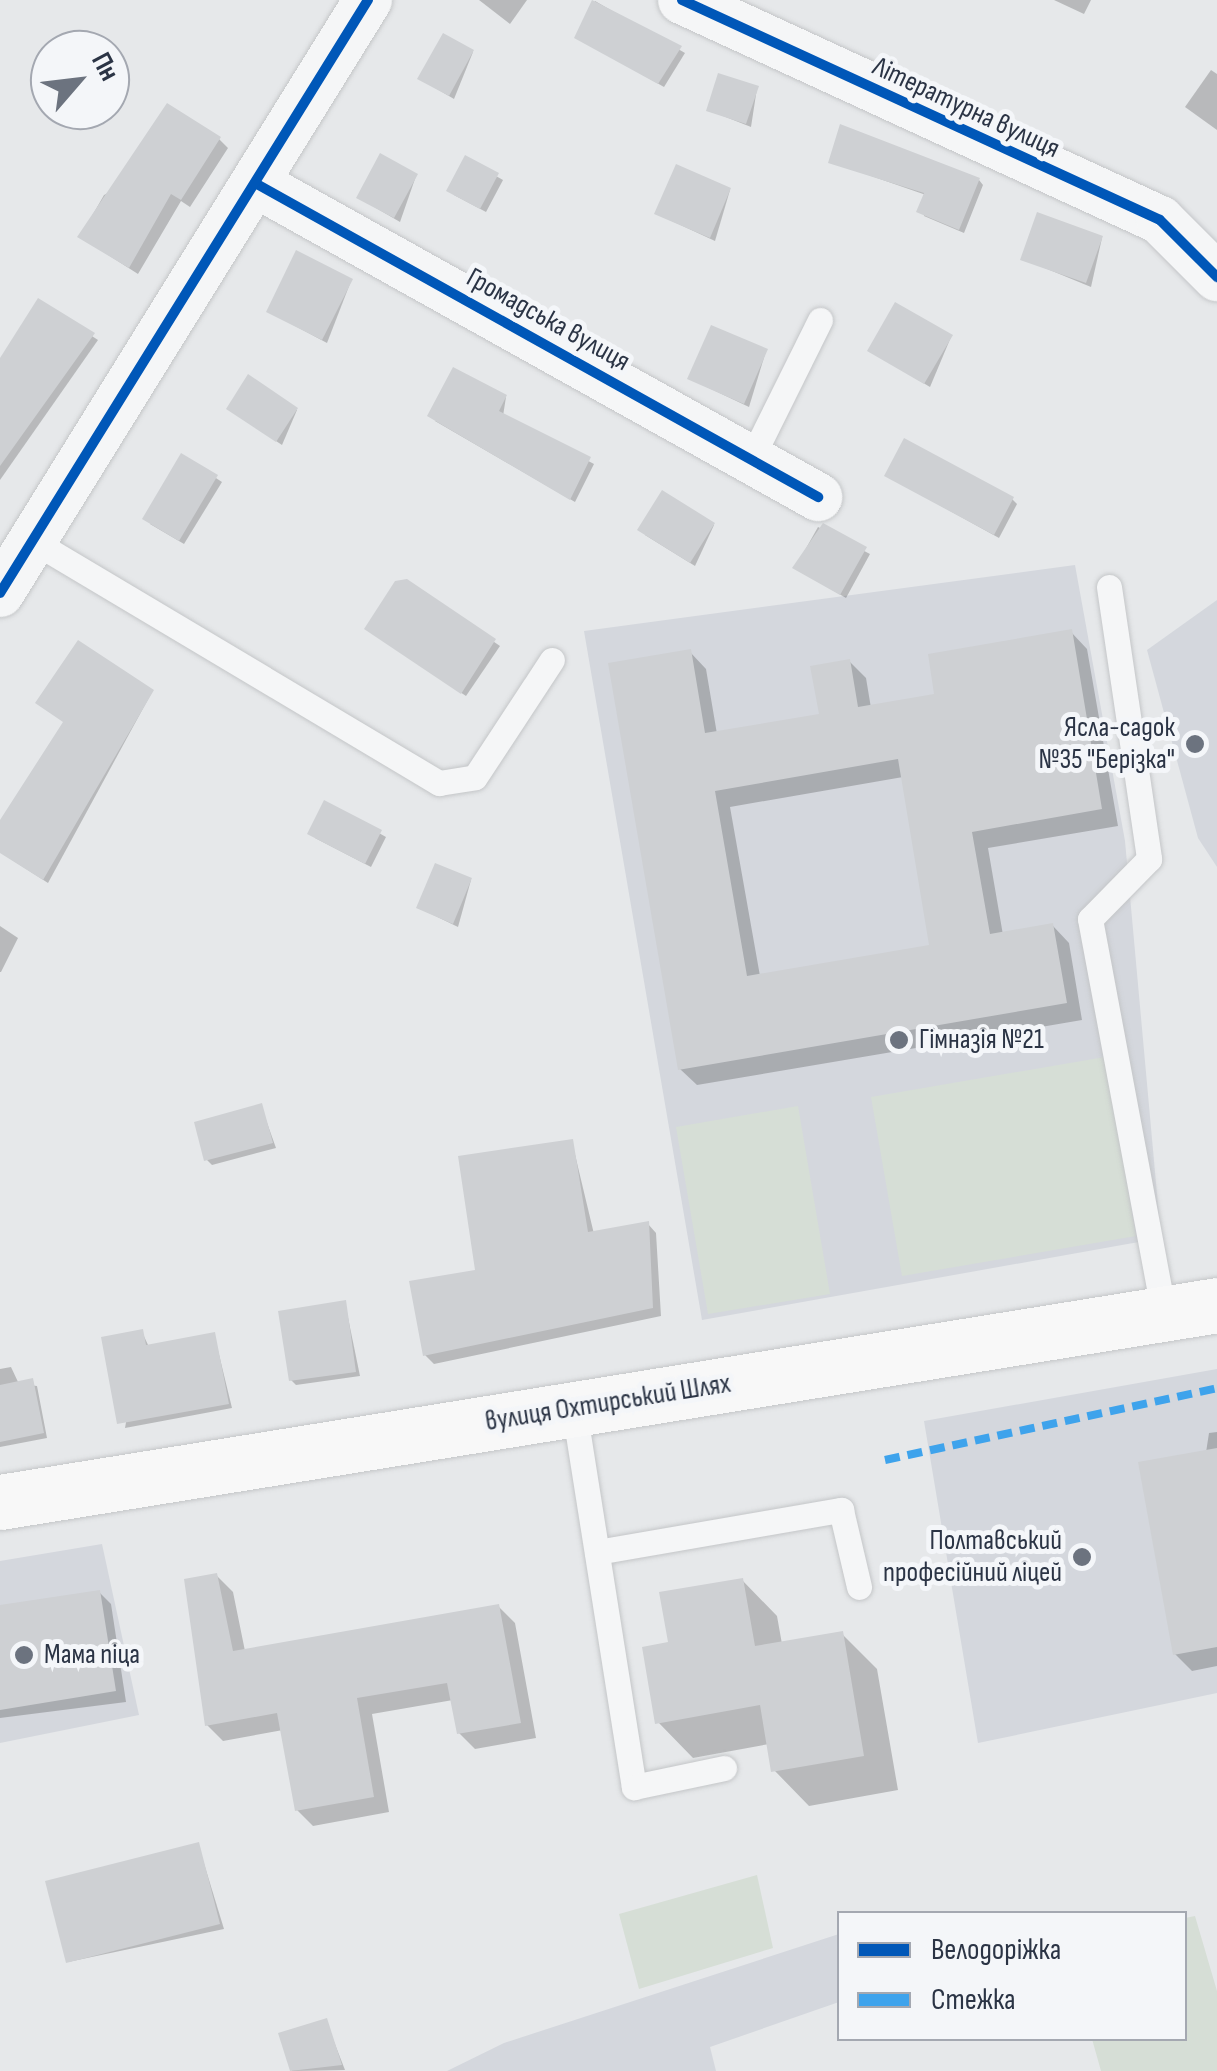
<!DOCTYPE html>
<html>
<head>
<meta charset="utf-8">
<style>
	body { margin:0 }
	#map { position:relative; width:1217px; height:2071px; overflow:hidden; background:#e6e8ea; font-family:"Sofia Sans Condensed",sans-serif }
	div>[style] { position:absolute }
	.built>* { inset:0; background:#d4d7dd }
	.green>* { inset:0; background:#d6ded6 }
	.shadow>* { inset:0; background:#0003 }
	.building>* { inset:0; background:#ced0d3 }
	.roads { filter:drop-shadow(0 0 2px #c4c6c8) drop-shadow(0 0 2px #c4c6c8) }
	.service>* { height:25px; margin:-12.5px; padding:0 12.5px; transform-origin:12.5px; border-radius:12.5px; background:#f5f6f7 }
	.minor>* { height:48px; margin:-24px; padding:0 24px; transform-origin:24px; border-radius:24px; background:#f5f6f7 }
	.secondary>* { height:55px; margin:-27.5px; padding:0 27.5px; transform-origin:27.5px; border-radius:27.5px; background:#f8f8f8 }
	.quiet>* { height:8px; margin-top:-4px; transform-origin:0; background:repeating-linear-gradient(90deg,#3ea3ec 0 15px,transparent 0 23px) }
	.cycleway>* { height:10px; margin:-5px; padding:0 5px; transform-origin:5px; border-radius:5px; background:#0057b8 }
	.dots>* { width:28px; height:28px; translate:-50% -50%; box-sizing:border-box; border:5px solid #f4f6f9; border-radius:50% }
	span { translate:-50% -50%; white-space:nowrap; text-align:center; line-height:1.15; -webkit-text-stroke:10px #f4f6f9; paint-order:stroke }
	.street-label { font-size:28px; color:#2b3445 }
	.poi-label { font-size:28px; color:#2b3445 }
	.right { translate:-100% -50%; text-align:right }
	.left { translate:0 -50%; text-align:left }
	.legend { position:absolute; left:837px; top:1911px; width:350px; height:130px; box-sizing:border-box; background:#f4f6f9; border:2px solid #a4a8b1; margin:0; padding:12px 18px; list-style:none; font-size:30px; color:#2b3445 }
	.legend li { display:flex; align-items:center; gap:20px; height:50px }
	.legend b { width:50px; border:2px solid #a4a8b1 }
	.north { position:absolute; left:30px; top:30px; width:100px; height:100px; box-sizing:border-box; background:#f4f6f9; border:2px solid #a4a8b1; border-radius:50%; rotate:62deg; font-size:28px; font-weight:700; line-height:40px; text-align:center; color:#2b3445 }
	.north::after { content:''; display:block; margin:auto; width:35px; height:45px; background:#6c737f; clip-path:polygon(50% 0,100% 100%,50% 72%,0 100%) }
</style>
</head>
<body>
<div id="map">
	<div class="built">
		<div style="clip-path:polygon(1075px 565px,1125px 841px,1161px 1238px,702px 1320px,584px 631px)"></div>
		<div style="clip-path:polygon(1217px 600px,1217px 867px,1198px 838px,1147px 650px)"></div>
		<div style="clip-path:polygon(1217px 1369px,1217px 1693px,978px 1743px,924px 1421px)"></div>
		<div style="clip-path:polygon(102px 1544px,139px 1715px,0 1743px,0 1561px)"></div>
		<div style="clip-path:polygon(839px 1934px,839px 2002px,710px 2047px,716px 2071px,447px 2071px,504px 2043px)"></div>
	</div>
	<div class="green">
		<div style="clip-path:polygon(1105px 1057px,1136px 1236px,902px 1276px,871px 1097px)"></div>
		<div style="clip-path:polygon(798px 1106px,830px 1294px,708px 1314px,676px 1127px)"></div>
		<div style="clip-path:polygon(757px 1875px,773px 1948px,639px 1989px,619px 1914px)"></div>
		<div style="clip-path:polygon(1195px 1916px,1217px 1991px,1217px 2071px,1101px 2071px,1092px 2039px,1184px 2038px,1185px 1918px)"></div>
	</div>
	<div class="shadow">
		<div style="clip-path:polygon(479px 0,527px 0,510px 24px)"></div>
		<div style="clip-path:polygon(1054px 0,1091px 0,1084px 14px)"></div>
		<div style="clip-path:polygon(595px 1px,685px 53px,664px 87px,577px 37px)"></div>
		<div style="clip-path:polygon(473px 52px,454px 99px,420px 79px)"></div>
		<div style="clip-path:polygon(1211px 70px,1217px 74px,1217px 130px,1185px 107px)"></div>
		<div style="clip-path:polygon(757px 88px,751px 127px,708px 110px)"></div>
		<div style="clip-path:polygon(219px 139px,228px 148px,190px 207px,181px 201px,138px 274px,80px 237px,104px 195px)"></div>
		<div style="clip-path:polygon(466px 159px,503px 180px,486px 212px,454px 195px)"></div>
		<div style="clip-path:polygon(831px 162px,979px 180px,983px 185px,964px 233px,924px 216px,926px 195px)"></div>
		<div style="clip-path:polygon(416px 176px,400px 222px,359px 198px)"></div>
		<div style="clip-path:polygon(730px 190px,715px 241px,657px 214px)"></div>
		<div style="clip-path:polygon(1102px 238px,1091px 287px,1023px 259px)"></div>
		<div style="clip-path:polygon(351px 281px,327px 343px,269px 312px)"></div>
		<div style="clip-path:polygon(38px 301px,98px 340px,0 480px,0 363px)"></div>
		<div style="clip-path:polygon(951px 337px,930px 387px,870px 351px)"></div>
		<div style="clip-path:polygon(766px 351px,749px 407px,690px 379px)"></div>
		<div style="clip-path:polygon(506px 397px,503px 416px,594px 464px,575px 502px,435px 421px)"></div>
		<div style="clip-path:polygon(297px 410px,282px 445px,234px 413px)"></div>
		<div style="clip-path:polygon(182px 456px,222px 482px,184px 544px,150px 524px)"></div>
		<div style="clip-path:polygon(887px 476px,1012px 499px,1017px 504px,999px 538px)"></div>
		<div style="clip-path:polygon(714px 525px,695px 566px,645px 535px)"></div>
		<div style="clip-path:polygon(818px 527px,870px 554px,846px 598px,795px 568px)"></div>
		<div style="clip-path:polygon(406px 582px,500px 646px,466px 696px,372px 633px)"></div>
		<div style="clip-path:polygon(evenodd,1071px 632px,1087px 649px,1118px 826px,988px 848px,1003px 935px,1053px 926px,1069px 943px,1082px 1020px,697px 1085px,680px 1069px,690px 652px,706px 669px,717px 734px,822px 716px,849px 661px,866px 678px,871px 708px,937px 696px,1071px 632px,903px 777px,932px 947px,760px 976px,730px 807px,903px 777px)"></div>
		<div style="clip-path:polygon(152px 692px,48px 883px,0 852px,0 824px)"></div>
		<div style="clip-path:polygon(325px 803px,386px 837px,371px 867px,315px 838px)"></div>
		<div style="clip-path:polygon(471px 880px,458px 927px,419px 908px)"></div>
		<div style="clip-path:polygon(0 926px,18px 938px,1px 972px,0 972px)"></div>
		<div style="clip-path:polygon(261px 1106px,276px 1148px,212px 1165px,207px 1160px)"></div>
		<div style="clip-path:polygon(572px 1142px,594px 1234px,648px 1224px,656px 1233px,661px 1316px,434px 1364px,425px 1355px)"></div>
		<div style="clip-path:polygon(345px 1303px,360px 1376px,296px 1385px,291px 1380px)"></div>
		<div style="clip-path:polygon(142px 1332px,149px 1347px,214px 1334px,232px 1408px,125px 1428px)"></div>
		<div style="clip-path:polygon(11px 1367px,19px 1384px,37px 1386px,47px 1438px,0 1447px,0 1369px)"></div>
		<div style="clip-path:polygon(1217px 1432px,1217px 1666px,1192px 1671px,1175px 1654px,1209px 1433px)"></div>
		<div style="clip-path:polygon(217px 1576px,233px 1592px,245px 1651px,498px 1606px,515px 1623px,536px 1738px,475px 1749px,459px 1733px,453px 1700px,372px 1714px,389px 1812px,313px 1826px,297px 1810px,283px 1730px,223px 1741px,207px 1725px)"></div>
		<div style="clip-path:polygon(742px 1580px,777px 1616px,782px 1644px,842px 1634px,877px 1669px,898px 1790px,809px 1806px,774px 1770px,769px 1744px,693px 1758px,658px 1722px,671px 1644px)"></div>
		<div style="clip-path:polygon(99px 1592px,111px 1604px,126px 1702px,0 1718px,0 1608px)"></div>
		<div style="clip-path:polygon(198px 1844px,224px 1929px,68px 1962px)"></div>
		<div style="clip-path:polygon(326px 2021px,345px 2070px,292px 2071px,281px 2035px)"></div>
	</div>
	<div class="building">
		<div style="clip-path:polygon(592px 0,682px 46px,658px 84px,574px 38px)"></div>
		<div style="clip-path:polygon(443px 33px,474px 50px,449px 96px,417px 79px)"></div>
		<div style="clip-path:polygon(718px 73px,759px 86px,746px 124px,706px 111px)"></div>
		<div style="clip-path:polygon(167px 103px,221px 137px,181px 200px,171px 194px,129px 268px,77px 237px)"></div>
		<div style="clip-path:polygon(840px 124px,980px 178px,959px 230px,916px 212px,924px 193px,828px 163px)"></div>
		<div style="clip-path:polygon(380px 153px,418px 174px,394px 218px,356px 198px)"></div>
		<div style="clip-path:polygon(465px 155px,499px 173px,480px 209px,446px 191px)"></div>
		<div style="clip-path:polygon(676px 164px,731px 188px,710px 238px,654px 214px)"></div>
		<div style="clip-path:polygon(1037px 212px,1103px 236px,1086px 283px,1020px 260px)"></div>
		<div style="clip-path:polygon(296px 250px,353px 279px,322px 340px,266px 312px)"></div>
		<div style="clip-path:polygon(38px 298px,95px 333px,0 466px,0 358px)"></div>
		<div style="clip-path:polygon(895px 302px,953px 335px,924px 384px,867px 351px)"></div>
		<div style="clip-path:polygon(711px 325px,768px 349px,744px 404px,687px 379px)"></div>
		<div style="clip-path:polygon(453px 367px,507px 395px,499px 411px,591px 457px,570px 500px,427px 416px)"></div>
		<div style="clip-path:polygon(248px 374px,298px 408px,276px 442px,226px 409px)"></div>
		<div style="clip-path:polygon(904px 438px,1014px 497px,994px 535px,884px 476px)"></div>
		<div style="clip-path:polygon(181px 453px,218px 475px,179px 541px,142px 519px)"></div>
		<div style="clip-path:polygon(662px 490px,715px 523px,690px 563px,637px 530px)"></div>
		<div style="clip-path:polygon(823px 523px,867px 547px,840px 595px,792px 568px)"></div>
		<div style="clip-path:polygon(407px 579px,496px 639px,461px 694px,364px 629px,395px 581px)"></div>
		<div style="clip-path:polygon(evenodd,1072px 629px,1102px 809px,972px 832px,990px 934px,1053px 923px,1067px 1003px,678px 1070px,608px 663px,691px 649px,705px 733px,819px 714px,810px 666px,850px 659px,858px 707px,934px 694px,928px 654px,1072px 629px,898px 759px,929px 945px,747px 976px,715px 791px,898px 759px)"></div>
		<div style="clip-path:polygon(78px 640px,154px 690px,43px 880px,0 853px,0 820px,63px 722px,35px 703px)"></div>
		<div style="clip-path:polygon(324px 800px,382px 830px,365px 864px,307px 834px)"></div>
		<div style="clip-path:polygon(435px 863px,472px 878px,453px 924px,416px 908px)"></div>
		<div style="clip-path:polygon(262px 1103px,273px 1143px,204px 1161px,194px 1122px)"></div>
		<div style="clip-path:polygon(573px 1139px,588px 1232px,649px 1221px,653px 1308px,423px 1356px,409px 1281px,475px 1270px,458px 1156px)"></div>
		<div style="clip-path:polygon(346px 1300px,356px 1372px,289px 1381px,278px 1311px)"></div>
		<div style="clip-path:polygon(143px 1329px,146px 1345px,215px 1332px,229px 1404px,117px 1424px,101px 1337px)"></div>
		<div style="clip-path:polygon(33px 1378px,44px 1433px,0 1442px,0 1385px)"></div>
		<div style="clip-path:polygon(1217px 1448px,1217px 1647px,1173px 1655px,1138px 1462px)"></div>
		<div style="clip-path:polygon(217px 1573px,233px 1651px,499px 1604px,521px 1723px,457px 1734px,447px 1683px,357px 1698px,374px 1797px,295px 1811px,277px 1713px,205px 1726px,184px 1579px)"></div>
		<div style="clip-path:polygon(743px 1578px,755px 1646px,843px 1631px,864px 1756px,771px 1772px,760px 1705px,655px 1724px,642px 1647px,668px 1642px,659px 1592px)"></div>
		<div style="clip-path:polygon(100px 1590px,116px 1691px,0 1710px,0 1605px)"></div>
		<div style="clip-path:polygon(199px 1842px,220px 1924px,66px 1963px,45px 1881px)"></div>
		<div style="clip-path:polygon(327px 2018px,342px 2065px,290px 2071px,278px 2033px)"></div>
	</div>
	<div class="roads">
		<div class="service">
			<div style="left:752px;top:457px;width:153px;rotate:-63.6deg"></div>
			<div style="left:33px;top:541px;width:473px;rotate:30.8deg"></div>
			<div style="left:439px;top:783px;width:36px;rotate:-9deg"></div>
			<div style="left:475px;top:777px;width:140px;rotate:-56.7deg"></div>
			<div style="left:1109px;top:587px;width:275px;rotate:81.6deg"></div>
			<div style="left:1149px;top:859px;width:84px;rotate:134.5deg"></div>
			<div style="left:1090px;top:919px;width:404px;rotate:79.4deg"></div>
			<div style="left:574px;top:1409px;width:383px;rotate:81deg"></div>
			<div style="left:634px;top:1787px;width:92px;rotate:-11.9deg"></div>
			<div style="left:597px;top:1552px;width:248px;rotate:-9.8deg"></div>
			<div style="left:841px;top:1510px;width:79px;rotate:76.8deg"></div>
		</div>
		<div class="minor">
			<div style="left:682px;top:0;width:526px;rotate:24.71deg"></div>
			<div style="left:1160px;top:220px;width:81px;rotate:45deg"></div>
			<div style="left:255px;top:183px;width:645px;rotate:29.15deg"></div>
			<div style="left:0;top:593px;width:698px;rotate:-58.18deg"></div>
		</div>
		<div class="secondary">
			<div style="left:0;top:1502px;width:1233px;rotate:-9.19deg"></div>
		</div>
	</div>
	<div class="quiet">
		<div style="left:885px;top:1460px;width:340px;rotate:-12.2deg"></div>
	</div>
	<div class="cycleway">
		<div style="left:682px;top:0;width:526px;rotate:24.71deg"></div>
		<div style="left:1160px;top:220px;width:81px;rotate:45deg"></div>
		<div style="left:255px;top:183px;width:645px;rotate:29.15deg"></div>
		<div style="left:0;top:593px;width:698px;rotate:-58.18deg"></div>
	</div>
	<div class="dots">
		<div style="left:1195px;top:744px;background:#6c737f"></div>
		<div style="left:899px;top:1040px;background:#6c737f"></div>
		<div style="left:1082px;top:1557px;background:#6c737f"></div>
		<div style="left:24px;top:1655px;background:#6c737f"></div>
	</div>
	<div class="street-label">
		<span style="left:966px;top:108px;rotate:25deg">Літературна вулиця</span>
		<span style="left:548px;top:320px;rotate:29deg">Громадська вулиця</span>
		<span style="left:608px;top:1403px;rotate:-9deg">вулиця Охтирський Шлях</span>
	</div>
	<div class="poi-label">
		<span class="right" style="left:1175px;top:744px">Ясла-садок<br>№35 "Берізка"</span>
		<span class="left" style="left:919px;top:1040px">Гімназія №21</span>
		<span class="right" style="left:1062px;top:1557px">Полтавський<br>професійний ліцей</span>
		<span class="left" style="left:44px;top:1655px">Мама піца</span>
	</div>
	<ul class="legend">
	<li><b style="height:12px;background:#0057b8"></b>Велодоріжка</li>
	<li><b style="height:12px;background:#3ea3ec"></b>Стежка</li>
	</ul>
	<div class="north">Пн</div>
</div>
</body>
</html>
